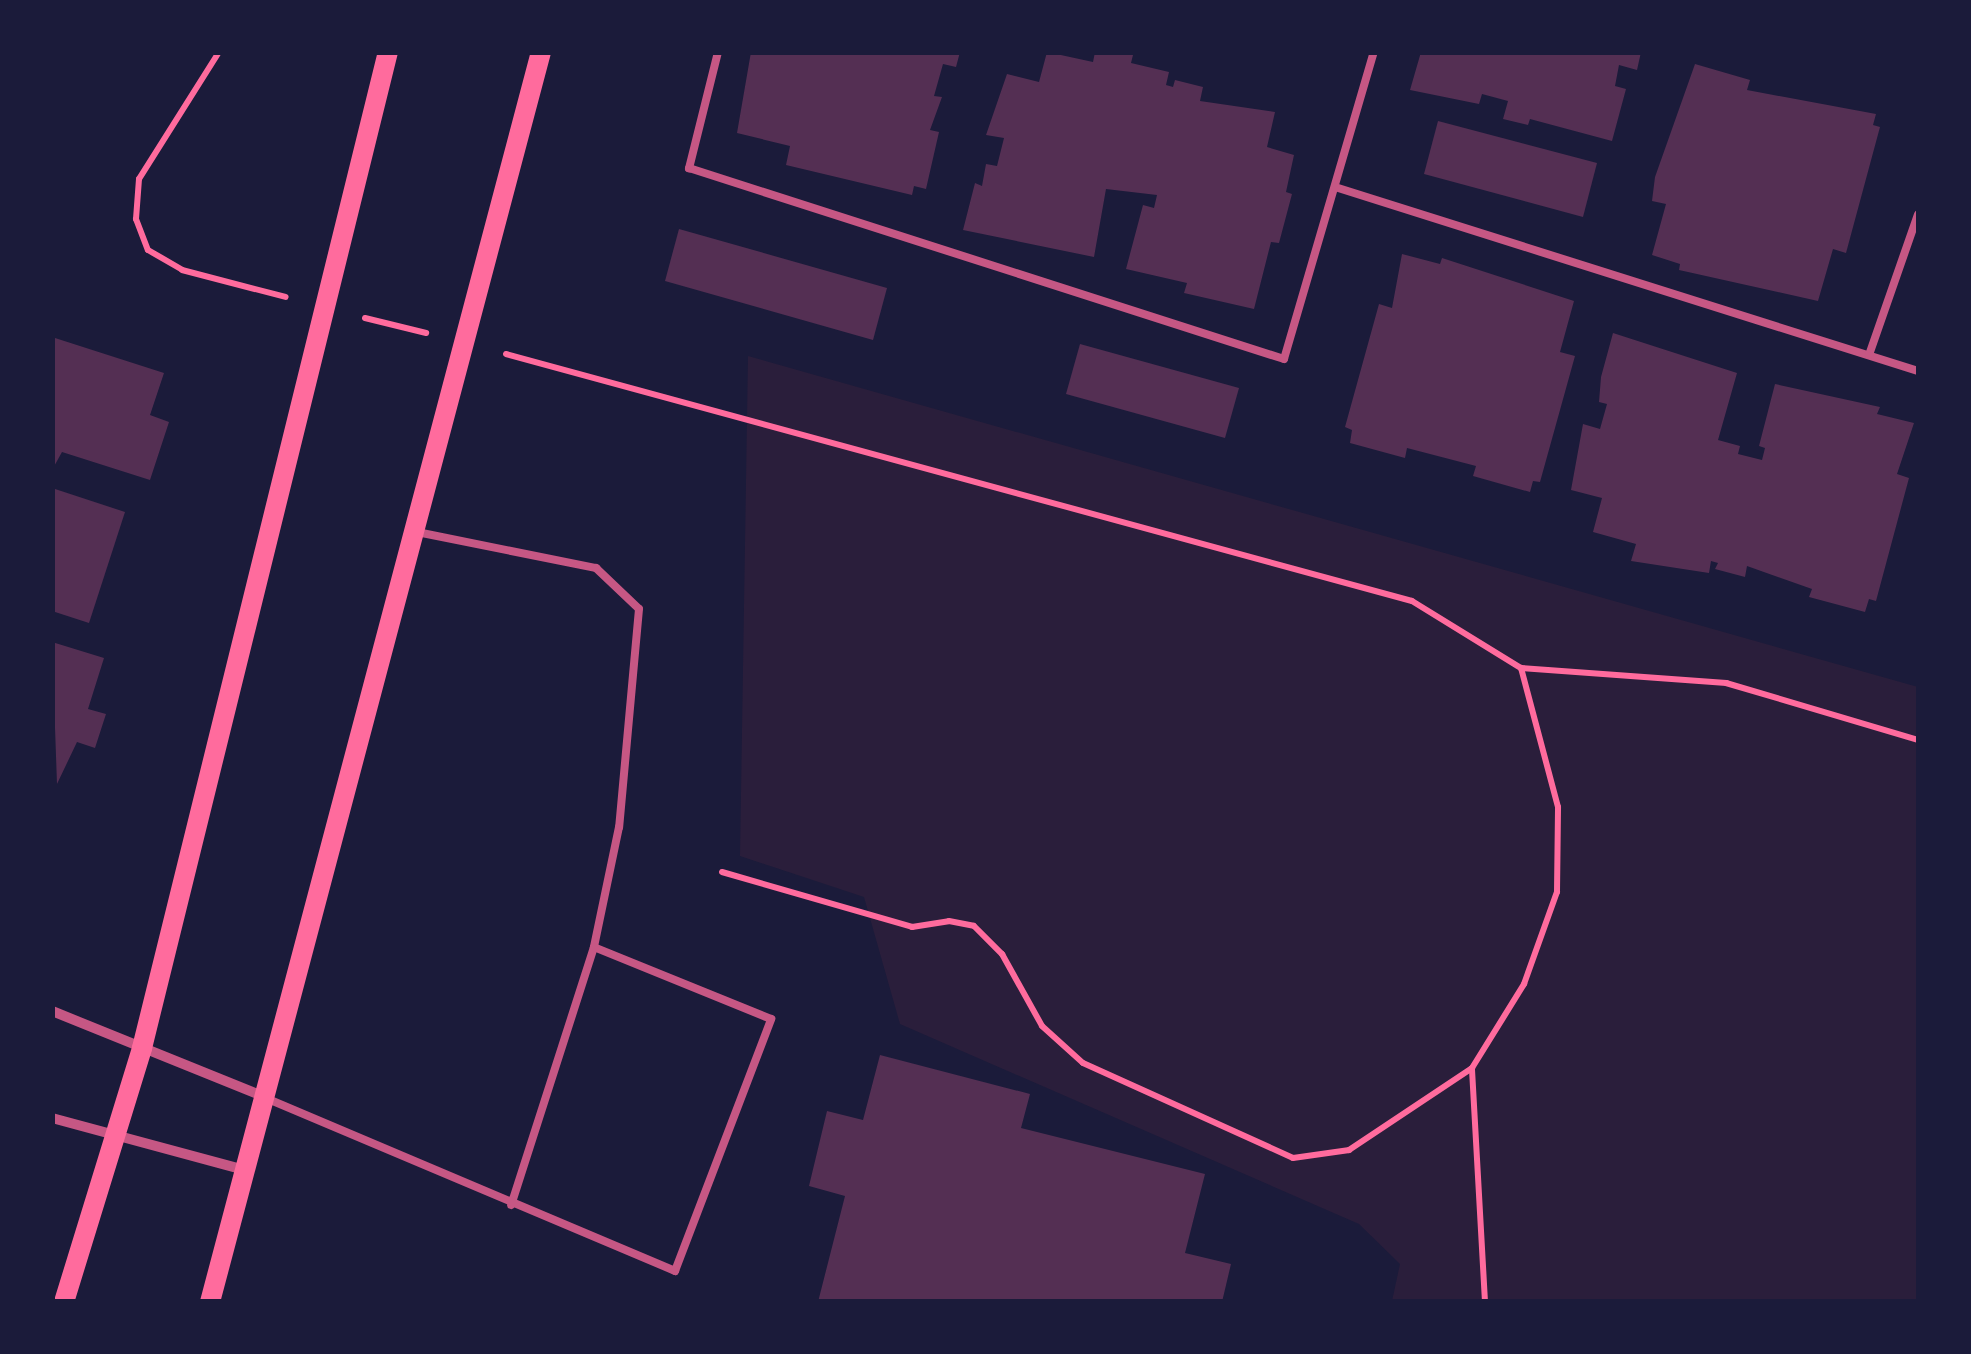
<!DOCTYPE html>
<html>
<head>
<meta charset="utf-8">
<style>
	body { margin:0 }
	#map { position:relative; width:1971px; height:1354px; overflow:hidden; background:#1b1b3a; font-family:"Asap Condensed",sans-serif }
	div>[style] { position:absolute }
	.green>* { inset:0; background:#2a1e3b }
	.building>* { inset:0; background:#542f53 }
	.path>* { height:6px; margin:-3px; padding:0 3px; transform-origin:3px; border-radius:3px; background:#ff6b9d }
	.service>* { height:8px; margin:-4px; padding:0 4px; transform-origin:4px; border-radius:4px; background:#c65784 }
	.minor>* { height:10px; margin:-5px; padding:0 5px; transform-origin:5px; border-radius:5px; background:#c65784 }
	.secondary>* { height:20px; margin:-10px; padding:0 10px; transform-origin:10px; border-radius:10px; background:#ff6b9d }
	span { translate:-50% -50%; white-space:nowrap; text-align:center; line-height:1.15; -webkit-text-stroke:9px #1b1b3a; paint-order:stroke }
	.frame { position:absolute; inset:0; border:55px solid #1b1b3a; pointer-events:none }
</style>
</head>
<body>
<div id="map">
	<div class="green">
		<div style="clip-path:polygon(748px 356px,1918px 687px,1918px 1301px,1392px 1301px,1400px 1264px,1359px 1224px,900px 1024px,864px 897px,740px 856px)"></div>
	</div>
	<div class="building">
		<div style="clip-path:polygon(751px 52px,960px 52px,956px 67px,943px 64px,934px 96px,942px 97px,930px 130px,939px 132px,926px 189px,914px 186px,912px 195px,786px 165px,790px 146px,737px 133px)"></div>
		<div style="clip-path:polygon(1047px 52px,1093px 62px,1095px 52px,1133px 55px,1131px 63px,1169px 72px,1166px 85px,1173px 87px,1175px 80px,1203px 87px,1200px 101px,1275px 112px,1267px 147px,1294px 155px,1286px 192px,1292px 194px,1279px 243px,1271px 242px,1254px 309px,1184px 293px,1187px 283px,1126px 269px,1143px 205px,1154px 208px,1157px 195px,1106px 189px,1094px 257px,963px 230px,975px 183px,982px 186px,986px 164px,997px 166px,1004px 138px,986px 135px,1007px 74px,1039px 82px)"></div>
		<div style="clip-path:polygon(1421px 52px,1641px 52px,1637px 70px,1619px 65px,1615px 86px,1626px 89px,1612px 141px,1530px 119px,1528px 125px,1503px 119px,1508px 101px,1482px 94px,1479px 104px,1410px 90px)"></div>
		<div style="clip-path:polygon(1695px 64px,1750px 80px,1747px 90px,1876px 114px,1873px 125px,1880px 127px,1846px 253px,1833px 249px,1818px 301px,1679px 270px,1680px 264px,1652px 255px,1666px 204px,1652px 201px,1655px 177px)"></div>
		<div style="clip-path:polygon(1438px 121px,1597px 163px,1583px 217px,1424px 174px)"></div>
		<div style="clip-path:polygon(679px 229px,887px 288px,873px 340px,665px 281px)"></div>
		<div style="clip-path:polygon(1402px 254px,1440px 264px,1442px 258px,1574px 301px,1560px 352px,1575px 356px,1540px 482px,1533px 481px,1530px 492px,1473px 476px,1476px 466px,1407px 448px,1405px 458px,1350px 443px,1352px 430px,1345px 427px,1379px 304px,1392px 308px)"></div>
		<div style="clip-path:polygon(1613px 333px,1737px 373px,1718px 440px,1740px 446px,1738px 454px,1762px 460px,1765px 448px,1759px 446px,1775px 384px,1880px 407px,1877px 414px,1914px 423px,1897px 474px,1909px 478px,1876px 601px,1869px 599px,1865px 612px,1809px 597px,1812px 589px,1747px 566px,1745px 577px,1715px 569px,1718px 563px,1711px 561px,1709px 573px,1631px 561px,1636px 544px,1593px 532px,1602px 498px,1571px 490px,1583px 424px,1600px 429px,1607px 404px,1599px 402px,1601px 377px)"></div>
		<div style="clip-path:polygon(55px 338px,164px 373px,150px 415px,169px 422px,150px 480px,62px 452px,52px 470px)"></div>
		<div style="clip-path:polygon(1080px 344px,1239px 388px,1225px 438px,1066px 394px)"></div>
		<div style="clip-path:polygon(52px 488px,125px 512px,89px 623px,52px 611px)"></div>
		<div style="clip-path:polygon(52px 642px,104px 658px,88px 709px,106px 714px,95px 748px,77px 742px,57px 784px)"></div>
		<div style="clip-path:polygon(880px 1055px,1030px 1094px,1021px 1128px,1205px 1174px,1185px 1253px,1231px 1264px,1222px 1302px,818px 1302px,845px 1196px,809px 1186px,827px 1111px,863px 1120px)"></div>
	</div>
	<div class="path">
		<div style="left:219px;top:52px;width:150px;rotate:122.2deg"></div>
		<div style="left:139px;top:179px;width:40px;rotate:94.3deg"></div>
		<div style="left:136px;top:219px;width:33px;rotate:69deg"></div>
		<div style="left:148px;top:250px;width:39px;rotate:30deg"></div>
		<div style="left:182px;top:270px;width:107px;rotate:14.6deg"></div>
		<div style="left:365px;top:318px;width:63px;rotate:13.8deg"></div>
		<div style="left:506px;top:354px;width:939px;rotate:15.25deg"></div>
		<div style="left:1412px;top:601px;width:128px;rotate:31.6deg"></div>
		<div style="left:1521px;top:668px;width:206px;rotate:4.2deg"></div>
		<div style="left:1726px;top:683px;width:200px;rotate:16.5deg"></div>
		<div style="left:722px;top:872px;width:198px;rotate:16.1deg"></div>
		<div style="left:912px;top:927px;width:37px;rotate:-9deg"></div>
		<div style="left:949px;top:921px;width:25px;rotate:11deg"></div>
		<div style="left:974px;top:926px;width:40px;rotate:45deg"></div>
		<div style="left:1002px;top:954px;width:82px;rotate:60.9deg"></div>
		<div style="left:1042px;top:1026px;width:55px;rotate:42.1deg"></div>
		<div style="left:1083px;top:1063px;width:230px;rotate:24.3deg"></div>
		<div style="left:1293px;top:1158px;width:57px;rotate:-8.1deg"></div>
		<div style="left:1349px;top:1150px;width:148px;rotate:-33.7deg"></div>
		<div style="left:1485px;top:1302px;width:234px;rotate:-93.2deg"></div>
		<div style="left:1472px;top:1068px;width:99px;rotate:-58.2deg"></div>
		<div style="left:1524px;top:984px;width:98px;rotate:-70.3deg"></div>
		<div style="left:1557px;top:892px;width:85px;rotate:-89.3deg"></div>
		<div style="left:1558px;top:807px;width:144px;rotate:-104.9deg"></div>
	</div>
	<div class="service">
		<div style="left:718px;top:52px;width:120px;rotate:104deg"></div>
		<div style="left:689px;top:168px;width:625px;rotate:17.8deg"></div>
		<div style="left:1284px;top:359px;width:320px;rotate:-73.7deg"></div>
		<div style="left:1335px;top:187px;width:611px;rotate:17.52deg"></div>
		<div style="left:1869px;top:355px;width:149px;rotate:-70.8deg"></div>
		<div style="left:417px;top:532px;width:183px;rotate:11.4deg"></div>
		<div style="left:596px;top:568px;width:59px;rotate:43.6deg"></div>
		<div style="left:639px;top:609px;width:219px;rotate:95.2deg"></div>
		<div style="left:619px;top:827px;width:123px;rotate:101.8deg"></div>
		<div style="left:594px;top:947px;width:271px;rotate:107.8deg"></div>
		<div style="left:268px;top:1099px;width:442px;rotate:22.9deg"></div>
		<div style="left:675px;top:1271px;width:270px;rotate:-69.1deg"></div>
		<div style="left:771px;top:1019px;width:191px;rotate:-157.9deg"></div>
	</div>
	<div class="minor">
		<div style="left:52px;top:1011px;width:232px;rotate:22deg"></div>
		<div style="left:52px;top:1118px;width:200px;rotate:15.1deg"></div>
	</div>
	<div class="secondary">
		<div style="left:64px;top:1302px;width:266px;rotate:-72.9deg"></div>
		<div style="left:142px;top:1048px;width:1026px;rotate:-76.13deg"></div>
		<div style="left:210px;top:1302px;width:1293px;rotate:-75.17deg"></div>
	</div>
	<div class="frame"></div>
</div>
</body>
</html>
